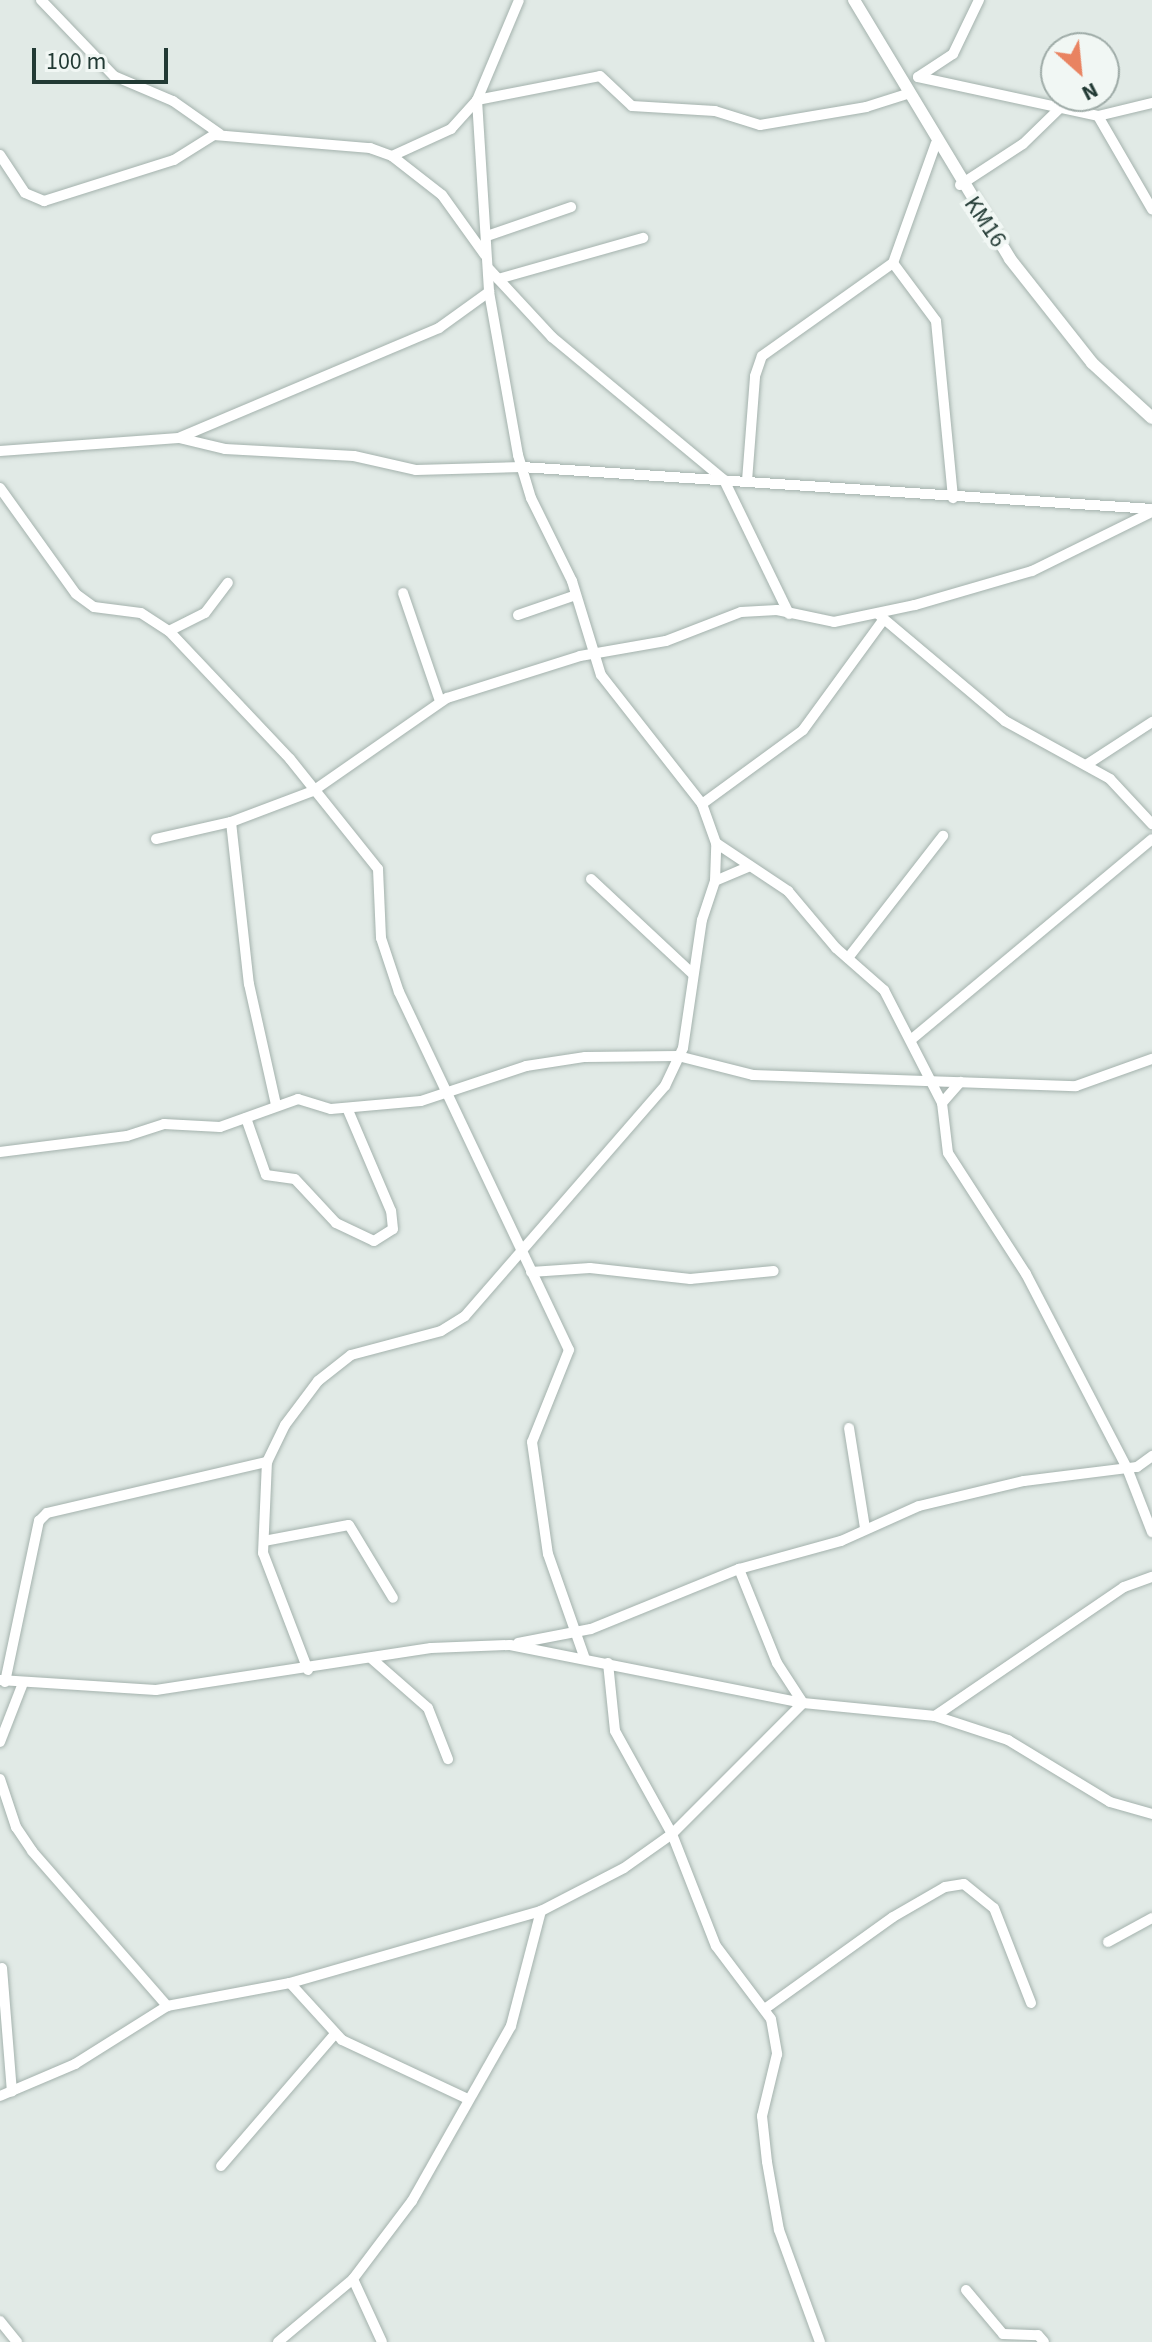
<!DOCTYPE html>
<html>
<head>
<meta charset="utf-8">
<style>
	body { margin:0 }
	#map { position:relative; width:1152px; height:2342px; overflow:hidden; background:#e1eae6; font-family:"Source Sans 3",sans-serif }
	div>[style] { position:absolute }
	.roads { filter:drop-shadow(0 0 2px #a4b2ad) drop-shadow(0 0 2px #a4b2ad) }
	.minor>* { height:10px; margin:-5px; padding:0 5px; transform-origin:5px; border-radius:5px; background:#fff }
	.tertiary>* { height:12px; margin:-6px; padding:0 6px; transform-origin:6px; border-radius:6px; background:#fff }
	span { translate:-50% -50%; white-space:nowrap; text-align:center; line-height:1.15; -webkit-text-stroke:8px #f1f7f4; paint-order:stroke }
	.street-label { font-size:24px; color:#223a34 }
	.north { position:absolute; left:1040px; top:32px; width:80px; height:80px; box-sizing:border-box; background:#f1f7f4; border:2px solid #9eaba7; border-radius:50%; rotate:153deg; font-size:22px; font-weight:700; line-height:32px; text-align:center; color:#223a34 }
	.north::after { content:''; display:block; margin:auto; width:28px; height:36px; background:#e98361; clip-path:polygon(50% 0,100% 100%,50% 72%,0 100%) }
	.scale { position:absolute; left:32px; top:48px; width:136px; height:36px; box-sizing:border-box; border:4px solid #223a34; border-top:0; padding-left:10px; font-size:24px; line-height:28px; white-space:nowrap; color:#223a34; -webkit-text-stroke:6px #f1f7f4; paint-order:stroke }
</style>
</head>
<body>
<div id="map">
	<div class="roads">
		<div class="minor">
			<div style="left:41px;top:0;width:105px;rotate:46.2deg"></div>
			<div style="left:114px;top:76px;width:64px;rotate:23deg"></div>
			<div style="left:173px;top:101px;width:57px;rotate:35.1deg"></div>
			<div style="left:918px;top:77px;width:184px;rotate:12.2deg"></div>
			<div style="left:1098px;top:116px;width:56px;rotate:-13.5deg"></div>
			<div style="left:918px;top:77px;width:42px;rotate:-33.3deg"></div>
			<div style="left:953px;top:54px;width:60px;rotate:-64.3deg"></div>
			<div style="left:477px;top:100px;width:192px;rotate:86.4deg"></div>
			<div style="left:489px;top:292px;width:166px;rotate:79.9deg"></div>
			<div style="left:518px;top:455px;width:45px;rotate:73.2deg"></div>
			<div style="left:531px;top:498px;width:93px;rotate:63.7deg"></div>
			<div style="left:572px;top:581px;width:98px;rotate:72.9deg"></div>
			<div style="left:601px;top:675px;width:164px;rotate:51.9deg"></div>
			<div style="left:702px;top:804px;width:41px;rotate:70.3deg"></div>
			<div style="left:716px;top:843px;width:87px;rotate:33.7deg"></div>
			<div style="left:788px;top:891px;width:75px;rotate:49.9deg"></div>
			<div style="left:836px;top:948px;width:64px;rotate:41.2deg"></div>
			<div style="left:884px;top:990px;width:127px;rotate:62.8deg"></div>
			<div style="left:942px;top:1103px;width:50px;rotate:83.2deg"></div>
			<div style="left:948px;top:1153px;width:144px;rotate:57.2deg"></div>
			<div style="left:1026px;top:1274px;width:219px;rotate:62.5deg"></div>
			<div style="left:1127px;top:1468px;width:69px;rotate:68.7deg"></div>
			<div style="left:477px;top:100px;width:125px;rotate:-11deg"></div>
			<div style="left:600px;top:76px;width:44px;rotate:43.2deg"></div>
			<div style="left:632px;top:106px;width:83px;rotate:3.4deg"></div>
			<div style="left:715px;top:111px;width:47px;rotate:17.3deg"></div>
			<div style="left:760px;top:125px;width:108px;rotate:-9.6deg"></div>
			<div style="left:866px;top:107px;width:43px;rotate:-17.6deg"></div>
			<div style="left:1098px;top:116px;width:108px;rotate:59.9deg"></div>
			<div style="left:0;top:155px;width:45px;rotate:56.7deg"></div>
			<div style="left:25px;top:193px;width:21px;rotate:23deg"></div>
			<div style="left:44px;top:201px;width:136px;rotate:-17.5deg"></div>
			<div style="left:174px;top:160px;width:47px;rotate:-32deg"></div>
			<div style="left:214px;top:135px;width:157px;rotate:4.8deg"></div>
			<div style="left:370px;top:148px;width:23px;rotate:20deg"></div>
			<div style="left:392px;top:156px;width:63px;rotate:38deg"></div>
			<div style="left:442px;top:195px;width:74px;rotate:54.4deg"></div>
			<div style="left:392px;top:156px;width:65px;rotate:-24.6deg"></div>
			<div style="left:451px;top:129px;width:39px;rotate:-48deg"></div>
			<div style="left:477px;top:100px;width:108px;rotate:-67.2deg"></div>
			<div style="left:960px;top:185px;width:75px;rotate:-33.1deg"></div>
			<div style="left:1023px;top:144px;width:52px;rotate:-44.2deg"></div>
			<div style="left:487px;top:236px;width:89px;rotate:-19deg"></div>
			<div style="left:893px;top:263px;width:72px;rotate:53.4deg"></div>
			<div style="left:936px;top:321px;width:178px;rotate:84.5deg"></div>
			<div style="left:489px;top:269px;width:93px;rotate:47.2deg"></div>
			<div style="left:552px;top:337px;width:224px;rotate:39.7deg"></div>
			<div style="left:724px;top:480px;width:149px;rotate:64.1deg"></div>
			<div style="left:498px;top:279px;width:151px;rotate:-15.8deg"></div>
			<div style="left:181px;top:437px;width:280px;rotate:-22.9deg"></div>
			<div style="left:439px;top:328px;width:62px;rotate:-35.8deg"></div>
			<div style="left:0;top:451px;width:179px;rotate:-4.2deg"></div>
			<div style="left:179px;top:438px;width:47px;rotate:13.4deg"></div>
			<div style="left:225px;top:449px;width:129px;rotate:3.1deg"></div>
			<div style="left:354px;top:456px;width:64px;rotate:12.7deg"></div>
			<div style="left:416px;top:470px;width:106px;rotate:-1.6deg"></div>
			<div style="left:522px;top:467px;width:631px;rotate:3.81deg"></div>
			<div style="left:747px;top:481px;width:105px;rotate:-85.6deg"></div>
			<div style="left:755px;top:376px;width:21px;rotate:-71deg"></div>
			<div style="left:762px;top:356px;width:161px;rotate:-35.4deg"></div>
			<div style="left:893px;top:263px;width:127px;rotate:-70.3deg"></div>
			<div style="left:0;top:488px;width:130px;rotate:54.4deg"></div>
			<div style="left:76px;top:594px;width:22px;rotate:36deg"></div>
			<div style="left:94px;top:607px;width:47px;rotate:7.3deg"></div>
			<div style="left:141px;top:613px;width:33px;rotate:33deg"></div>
			<div style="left:169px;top:631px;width:176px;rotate:46.6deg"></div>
			<div style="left:290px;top:759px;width:141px;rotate:51.3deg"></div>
			<div style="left:378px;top:869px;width:69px;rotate:87.5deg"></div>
			<div style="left:381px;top:938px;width:57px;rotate:71.6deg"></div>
			<div style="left:399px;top:992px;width:396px;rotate:64.6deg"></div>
			<div style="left:569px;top:1350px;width:99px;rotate:111.9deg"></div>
			<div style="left:532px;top:1442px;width:113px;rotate:81.9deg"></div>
			<div style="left:548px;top:1554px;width:111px;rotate:70.6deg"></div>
			<div style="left:403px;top:593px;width:114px;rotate:71.1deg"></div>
			<div style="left:878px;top:614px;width:166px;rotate:40.1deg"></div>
			<div style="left:1005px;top:721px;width:120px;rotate:28.9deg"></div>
			<div style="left:1110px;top:779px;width:62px;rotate:47deg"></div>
			<div style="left:518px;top:615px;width:61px;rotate:-19deg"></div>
			<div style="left:169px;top:631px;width:40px;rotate:-26.6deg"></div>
			<div style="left:205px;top:613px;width:38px;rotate:-53deg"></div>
			<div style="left:1086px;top:765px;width:79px;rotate:-33.1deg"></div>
			<div style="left:702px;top:804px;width:125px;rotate:-36.2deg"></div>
			<div style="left:803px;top:730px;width:137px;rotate:-53.9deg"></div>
			<div style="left:231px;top:822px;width:163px;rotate:83.7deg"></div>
			<div style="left:249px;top:984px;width:124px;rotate:77.4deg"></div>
			<div style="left:156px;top:839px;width:77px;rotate:-12.8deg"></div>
			<div style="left:231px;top:822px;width:88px;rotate:-20.7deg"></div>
			<div style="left:313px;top:791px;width:163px;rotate:-34.8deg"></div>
			<div style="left:447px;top:698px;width:139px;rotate:-17.5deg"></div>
			<div style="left:580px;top:656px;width:87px;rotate:-9.9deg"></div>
			<div style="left:666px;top:641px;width:80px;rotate:-21.1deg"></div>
			<div style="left:741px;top:612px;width:36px;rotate:-3deg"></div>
			<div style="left:777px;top:610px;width:58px;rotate:11.9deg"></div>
			<div style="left:834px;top:622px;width:83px;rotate:-11.9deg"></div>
			<div style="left:915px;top:605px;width:122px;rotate:-16.2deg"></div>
			<div style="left:1032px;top:571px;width:134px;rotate:-26.2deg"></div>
			<div style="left:591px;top:879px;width:139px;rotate:43deg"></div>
			<div style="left:715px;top:881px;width:38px;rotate:-23deg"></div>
			<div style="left:848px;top:958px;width:155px;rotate:-52.1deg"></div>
			<div style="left:912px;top:1039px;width:312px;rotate:-39.8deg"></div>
			<div style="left:942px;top:1103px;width:28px;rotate:-49deg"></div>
			<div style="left:246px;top:1118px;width:60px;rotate:70.7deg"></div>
			<div style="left:266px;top:1175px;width:29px;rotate:8deg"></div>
			<div style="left:295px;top:1179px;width:60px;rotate:47deg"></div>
			<div style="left:336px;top:1223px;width:42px;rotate:25.3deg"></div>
			<div style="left:374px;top:1241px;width:22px;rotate:-32deg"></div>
			<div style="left:393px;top:1229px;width:18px;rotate:-96deg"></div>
			<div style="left:391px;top:1211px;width:112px;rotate:-113.1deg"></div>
			<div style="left:0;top:1152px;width:128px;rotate:-7.2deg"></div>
			<div style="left:127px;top:1136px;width:39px;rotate:-18deg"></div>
			<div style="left:164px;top:1124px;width:56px;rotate:3.1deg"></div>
			<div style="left:220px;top:1127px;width:83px;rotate:-19.7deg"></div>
			<div style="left:298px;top:1099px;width:34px;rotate:17deg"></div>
			<div style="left:331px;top:1109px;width:90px;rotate:-5.1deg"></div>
			<div style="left:421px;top:1101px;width:111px;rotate:-18.4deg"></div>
			<div style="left:526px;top:1066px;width:60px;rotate:-8.7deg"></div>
			<div style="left:585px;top:1057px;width:93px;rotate:-0.6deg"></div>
			<div style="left:678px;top:1056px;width:77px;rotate:14.2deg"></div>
			<div style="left:753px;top:1075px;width:323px;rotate:2deg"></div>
			<div style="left:1076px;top:1086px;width:81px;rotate:-19.6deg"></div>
			<div style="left:531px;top:1272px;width:59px;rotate:-3.9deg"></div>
			<div style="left:590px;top:1268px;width:101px;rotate:6.3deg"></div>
			<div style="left:690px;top:1279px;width:84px;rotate:-5.4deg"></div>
			<div style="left:849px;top:1428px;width:101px;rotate:80.9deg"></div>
			<div style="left:264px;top:1541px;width:86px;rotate:-10.7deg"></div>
			<div style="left:349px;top:1525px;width:85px;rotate:58.9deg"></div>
			<div style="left:739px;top:1569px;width:101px;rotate:68deg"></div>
			<div style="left:777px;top:1663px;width:48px;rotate:57deg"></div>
			<div style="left:518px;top:1643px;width:74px;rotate:-10.9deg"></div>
			<div style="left:591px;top:1629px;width:160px;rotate:-22.1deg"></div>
			<div style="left:739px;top:1569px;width:106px;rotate:-15.4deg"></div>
			<div style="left:841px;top:1541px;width:85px;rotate:-24.2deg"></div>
			<div style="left:919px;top:1506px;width:108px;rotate:-13.4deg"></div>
			<div style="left:1024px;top:1481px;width:114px;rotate:-7.1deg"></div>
			<div style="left:1137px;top:1467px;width:19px;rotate:-36deg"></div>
			<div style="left:372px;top:1659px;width:74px;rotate:41.2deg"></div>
			<div style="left:428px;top:1708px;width:55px;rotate:68.6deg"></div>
			<div style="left:608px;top:1663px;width:68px;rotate:84.1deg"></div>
			<div style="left:615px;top:1731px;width:118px;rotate:61deg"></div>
			<div style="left:672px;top:1834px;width:120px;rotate:68.6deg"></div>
			<div style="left:716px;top:1946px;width:91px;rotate:53deg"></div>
			<div style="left:771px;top:2019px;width:36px;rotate:80deg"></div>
			<div style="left:777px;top:2054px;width:64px;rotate:103.6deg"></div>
			<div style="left:762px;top:2116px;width:46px;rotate:83.8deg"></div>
			<div style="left:767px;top:2162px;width:69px;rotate:80deg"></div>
			<div style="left:779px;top:2230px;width:119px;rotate:69.9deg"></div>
			<div style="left:308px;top:1670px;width:125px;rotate:-111deg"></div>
			<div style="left:263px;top:1553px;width:91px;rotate:-87.5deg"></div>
			<div style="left:267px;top:1462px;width:41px;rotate:-64.1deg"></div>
			<div style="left:285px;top:1425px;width:55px;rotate:-53.1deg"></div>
			<div style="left:318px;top:1381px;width:42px;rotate:-38.2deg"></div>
			<div style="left:351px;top:1355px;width:93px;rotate:-14.9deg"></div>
			<div style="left:441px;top:1331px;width:28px;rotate:-32deg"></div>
			<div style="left:465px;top:1316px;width:305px;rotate:-49deg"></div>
			<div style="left:665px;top:1086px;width:42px;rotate:-64.7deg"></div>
			<div style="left:683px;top:1048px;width:129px;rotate:-81.6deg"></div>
			<div style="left:702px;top:920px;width:41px;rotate:-71.6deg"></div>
			<div style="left:715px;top:881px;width:38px;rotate:-88deg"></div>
			<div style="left:0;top:1680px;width:156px;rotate:3.7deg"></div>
			<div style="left:156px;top:1690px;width:278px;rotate:-8.7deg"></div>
			<div style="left:431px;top:1648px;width:79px;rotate:-2.2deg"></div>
			<div style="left:510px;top:1645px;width:299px;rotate:11.2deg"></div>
			<div style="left:803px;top:1703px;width:133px;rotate:5.6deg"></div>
			<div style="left:935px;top:1716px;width:229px;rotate:-34.3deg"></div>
			<div style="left:1124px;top:1587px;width:30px;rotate:-20deg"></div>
			<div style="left:5px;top:1682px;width:165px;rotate:-78.1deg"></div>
			<div style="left:39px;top:1521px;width:11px;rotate:-45deg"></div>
			<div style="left:47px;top:1513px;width:226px;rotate:-13.1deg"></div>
			<div style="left:935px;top:1716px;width:77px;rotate:18.2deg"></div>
			<div style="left:1008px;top:1740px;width:119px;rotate:31.3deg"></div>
			<div style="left:1110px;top:1802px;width:44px;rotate:15.9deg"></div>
			<div style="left:0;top:1742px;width:63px;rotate:-68.7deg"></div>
			<div style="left:0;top:1779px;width:51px;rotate:71.6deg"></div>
			<div style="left:16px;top:1827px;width:29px;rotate:56deg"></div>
			<div style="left:32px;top:1851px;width:206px;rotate:48.9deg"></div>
			<div style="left:1108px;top:1942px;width:50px;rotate:-28.6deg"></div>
			<div style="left:2px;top:1968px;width:124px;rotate:85.4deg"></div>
			<div style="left:290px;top:1983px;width:77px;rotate:47.6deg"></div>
			<div style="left:342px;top:2040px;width:139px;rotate:25.1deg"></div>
			<div style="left:766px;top:2008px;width:156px;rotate:-35.6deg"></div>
			<div style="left:893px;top:1917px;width:60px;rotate:-30deg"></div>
			<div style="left:945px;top:1887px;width:19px;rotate:-9deg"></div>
			<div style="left:964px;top:1884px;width:38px;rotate:39deg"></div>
			<div style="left:994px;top:1908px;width:102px;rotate:68.7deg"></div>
			<div style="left:0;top:2096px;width:82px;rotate:-23.1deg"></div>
			<div style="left:75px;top:2064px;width:109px;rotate:-32.2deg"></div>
			<div style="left:167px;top:2006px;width:125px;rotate:-10.6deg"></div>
			<div style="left:290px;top:1983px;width:261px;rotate:-16deg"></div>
			<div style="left:541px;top:1911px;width:93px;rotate:-27.4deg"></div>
			<div style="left:624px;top:1868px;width:59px;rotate:-35.3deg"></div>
			<div style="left:672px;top:1834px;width:185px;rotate:-45deg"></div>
			<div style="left:221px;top:2166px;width:174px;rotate:-49.2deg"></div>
			<div style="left:353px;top:2279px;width:69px;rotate:65.3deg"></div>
			<div style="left:966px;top:2290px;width:57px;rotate:49.9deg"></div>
			<div style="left:1003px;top:2334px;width:35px;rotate:2deg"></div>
			<div style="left:1038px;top:2335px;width:9px;rotate:49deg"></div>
			<div style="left:0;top:2321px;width:27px;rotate:51deg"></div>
			<div style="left:278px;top:2342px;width:98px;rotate:-40deg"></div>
			<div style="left:353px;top:2279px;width:98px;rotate:-52.9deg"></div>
			<div style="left:412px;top:2201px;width:201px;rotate:-60.5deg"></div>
			<div style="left:511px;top:2026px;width:119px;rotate:-75.4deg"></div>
		</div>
		<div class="tertiary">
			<div style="left:854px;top:0;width:302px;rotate:58.9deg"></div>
			<div style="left:1010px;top:259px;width:132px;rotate:51.7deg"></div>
			<div style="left:1092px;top:363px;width:81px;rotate:42.5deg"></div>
		</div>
	</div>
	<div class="street-label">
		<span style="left:985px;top:222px;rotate:56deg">KM16</span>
	</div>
	<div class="north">N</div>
	<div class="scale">100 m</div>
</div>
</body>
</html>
